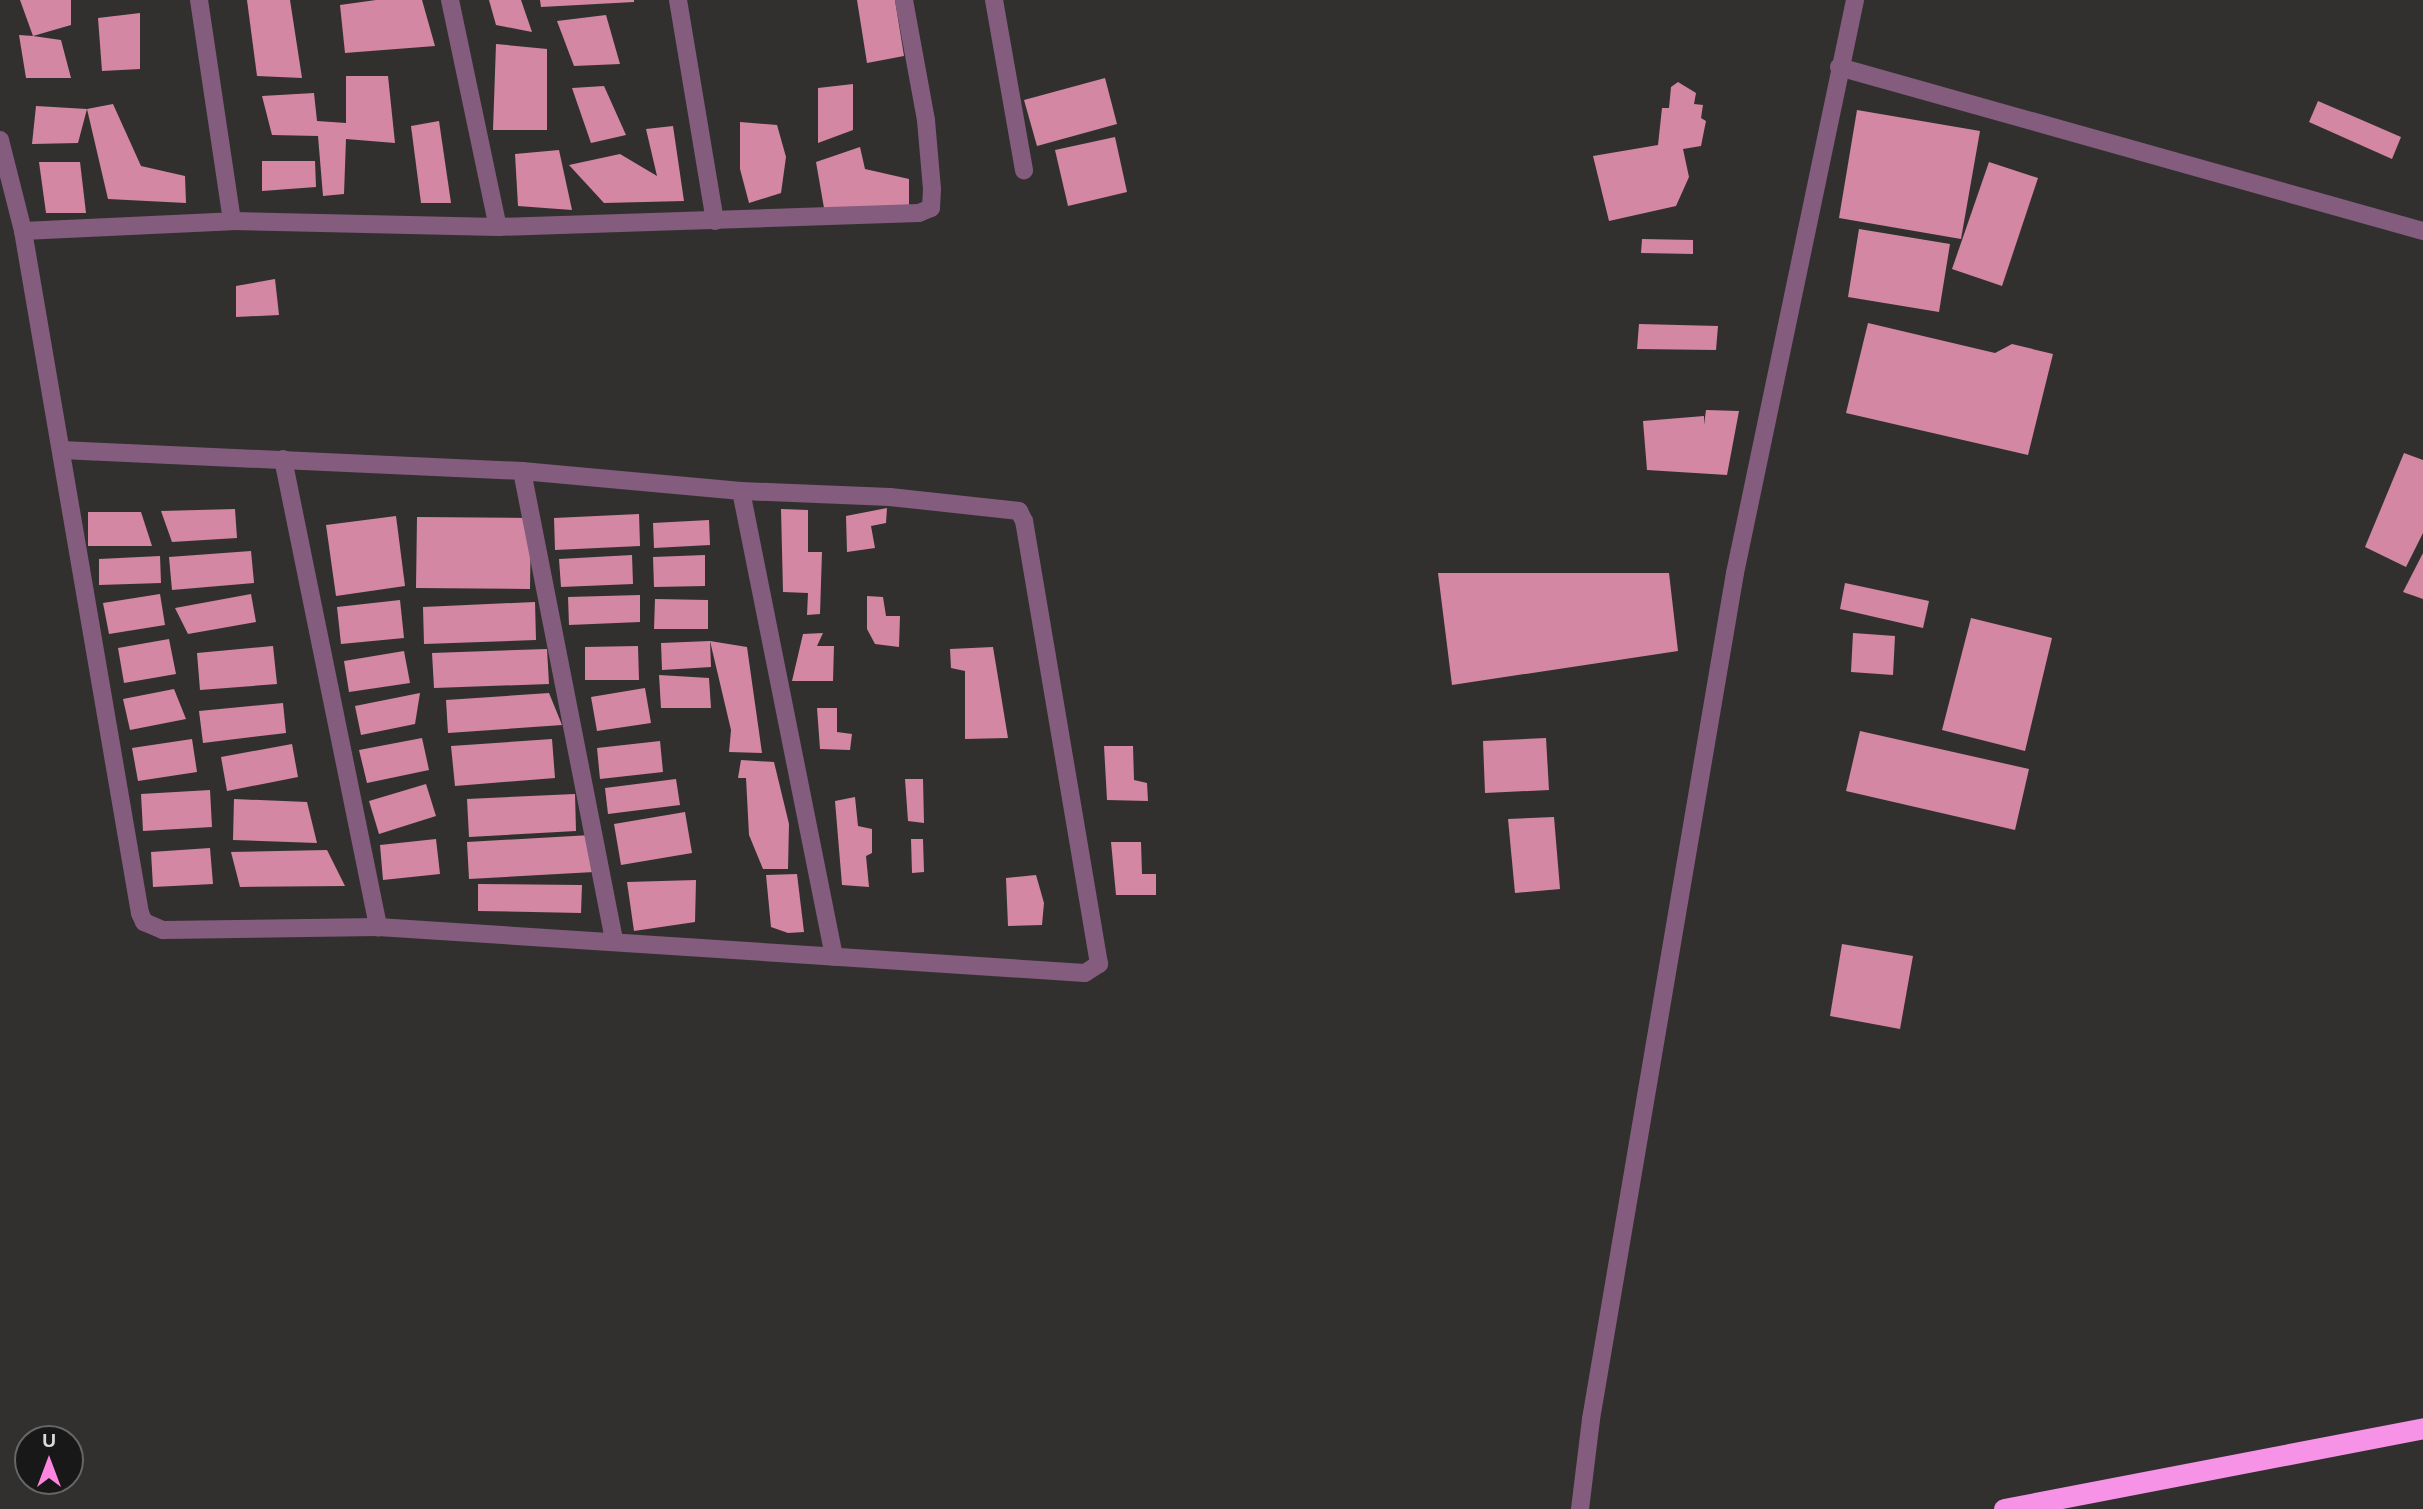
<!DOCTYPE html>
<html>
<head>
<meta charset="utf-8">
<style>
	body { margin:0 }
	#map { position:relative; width:2423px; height:1509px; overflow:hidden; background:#32302f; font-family:Helvetica,sans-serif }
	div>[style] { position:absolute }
	.building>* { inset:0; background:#d387a2 }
	.minor>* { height:18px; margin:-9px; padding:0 9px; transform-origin:9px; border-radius:9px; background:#845c7d }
	.motorway>* { height:21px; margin:-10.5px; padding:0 10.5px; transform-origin:10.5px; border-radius:10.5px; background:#f793e7 }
	span { translate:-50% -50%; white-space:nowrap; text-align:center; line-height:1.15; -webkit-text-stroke:7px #191818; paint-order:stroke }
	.north { position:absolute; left:14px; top:1425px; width:70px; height:70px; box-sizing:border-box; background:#191818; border:2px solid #676666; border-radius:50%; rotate:0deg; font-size:19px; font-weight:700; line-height:28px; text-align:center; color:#dddbda }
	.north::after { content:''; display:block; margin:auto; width:24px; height:32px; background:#ff85de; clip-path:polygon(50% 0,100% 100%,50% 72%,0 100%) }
</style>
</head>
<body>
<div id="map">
	<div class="building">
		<div style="clip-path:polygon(20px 0,71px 0,71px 25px,33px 36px,61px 40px,71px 78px,26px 78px,19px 35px,33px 36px)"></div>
		<div style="clip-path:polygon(247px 0,290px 0,302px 78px,257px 76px)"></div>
		<div style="clip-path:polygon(376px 0,422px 0,435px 46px,345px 53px,340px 5px)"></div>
		<div style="clip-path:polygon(489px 0,521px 0,532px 32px,496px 25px)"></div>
		<div style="clip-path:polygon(540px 0,634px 0,634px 2px,541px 7px)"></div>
		<div style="clip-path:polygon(857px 0,895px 0,904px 56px,867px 63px)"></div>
		<div style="clip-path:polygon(140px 13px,140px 69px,102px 71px,98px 18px)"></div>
		<div style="clip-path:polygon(606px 15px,620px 64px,574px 66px,557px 21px)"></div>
		<div style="clip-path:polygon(496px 44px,547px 49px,547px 130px,493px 130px)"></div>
		<div style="clip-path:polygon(346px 76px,388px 76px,395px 143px,346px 139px,344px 194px,323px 196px,318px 136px,272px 135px,262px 96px,314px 93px,317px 121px,346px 123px)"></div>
		<div style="clip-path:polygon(1105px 78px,1117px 124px,1037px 146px,1024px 100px)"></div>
		<div style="clip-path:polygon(1678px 82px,1696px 93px,1694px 104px,1703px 105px,1701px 118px,1706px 121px,1701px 146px,1683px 149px,1689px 177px,1676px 206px,1609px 221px,1593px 156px,1658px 145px,1662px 108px,1669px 108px,1671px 87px)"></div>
		<div style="clip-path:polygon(853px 84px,853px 130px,818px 143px,818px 88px)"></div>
		<div style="clip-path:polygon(604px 86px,626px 135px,591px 143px,572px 88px)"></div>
		<div style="clip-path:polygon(2318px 101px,2401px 137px,2392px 159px,2309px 122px)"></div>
		<div style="clip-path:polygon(113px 104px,141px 166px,185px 176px,186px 203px,108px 199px,87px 109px,78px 143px,32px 144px,36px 106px,87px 109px)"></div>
		<div style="clip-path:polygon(1857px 110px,1980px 131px,1961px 239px,1839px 218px)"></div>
		<div style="clip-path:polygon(439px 121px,451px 203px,421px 203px,411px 126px)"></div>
		<div style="clip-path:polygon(740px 122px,777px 125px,786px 157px,781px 193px,749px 203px,740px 169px)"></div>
		<div style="clip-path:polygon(673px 126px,684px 201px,604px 203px,569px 165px,620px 154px,657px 176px,646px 129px)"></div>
		<div style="clip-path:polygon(1115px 137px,1127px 192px,1068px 206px,1055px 150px)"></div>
		<div style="clip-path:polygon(860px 147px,865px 169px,909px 179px,909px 210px,824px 208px,816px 162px)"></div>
		<div style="clip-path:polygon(559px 150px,572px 210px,518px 206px,515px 154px)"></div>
		<div style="clip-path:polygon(262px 161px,315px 161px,316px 187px,262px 191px)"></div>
		<div style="clip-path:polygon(39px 162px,80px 162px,86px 213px,46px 213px)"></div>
		<div style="clip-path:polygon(1989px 162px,2038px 178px,2002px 286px,1952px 269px)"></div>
		<div style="clip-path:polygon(1859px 229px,1950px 244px,1939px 312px,1848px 297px)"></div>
		<div style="clip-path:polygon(1642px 239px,1693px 240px,1693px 254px,1641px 253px)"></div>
		<div style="clip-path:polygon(275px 279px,279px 315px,236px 317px,236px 286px)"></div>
		<div style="clip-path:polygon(1868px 323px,1995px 353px,2012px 344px,2053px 354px,2028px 455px,1846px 413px)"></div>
		<div style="clip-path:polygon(1639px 324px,1718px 326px,1716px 350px,1637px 349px)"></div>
		<div style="clip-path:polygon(1706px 410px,1739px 411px,1727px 475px,1647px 470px,1643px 421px,1704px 416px,1704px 425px)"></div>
		<div style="clip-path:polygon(2404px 453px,2423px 460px,2423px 533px,2406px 567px,2365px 547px)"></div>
		<div style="clip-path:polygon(887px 508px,886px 523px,871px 526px,875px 548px,847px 552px,846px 516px)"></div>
		<div style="clip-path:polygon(235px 509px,237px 538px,172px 542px,161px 511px)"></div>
		<div style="clip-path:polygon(781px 509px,808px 510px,808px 552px,822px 552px,820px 614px,807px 615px,808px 593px,783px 592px)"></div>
		<div style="clip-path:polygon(88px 512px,141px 512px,152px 546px,88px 546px)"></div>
		<div style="clip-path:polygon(639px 514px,640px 546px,555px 550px,554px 518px)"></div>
		<div style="clip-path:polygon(396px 516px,405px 586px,336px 596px,326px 525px)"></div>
		<div style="clip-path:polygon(417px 517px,531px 518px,530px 589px,416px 588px)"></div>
		<div style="clip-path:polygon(709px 520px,710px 545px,654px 548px,653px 523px)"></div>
		<div style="clip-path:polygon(251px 551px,254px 583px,172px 590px,169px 557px)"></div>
		<div style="clip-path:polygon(2423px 553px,2423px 599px,2403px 592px)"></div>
		<div style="clip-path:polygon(632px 555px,633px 584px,561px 587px,559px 559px)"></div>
		<div style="clip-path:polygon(705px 555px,705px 586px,654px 587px,653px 557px)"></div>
		<div style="clip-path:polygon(160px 556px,161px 583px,99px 585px,99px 559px)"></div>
		<div style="clip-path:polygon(1438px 573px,1669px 573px,1678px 651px,1452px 685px)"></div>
		<div style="clip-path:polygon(1845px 583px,1929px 601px,1923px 628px,1840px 609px)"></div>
		<div style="clip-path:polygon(160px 594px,165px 625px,109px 634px,103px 603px)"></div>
		<div style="clip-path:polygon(251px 594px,256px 622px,188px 634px,175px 608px)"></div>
		<div style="clip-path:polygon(640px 595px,640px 622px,569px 625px,568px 597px)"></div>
		<div style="clip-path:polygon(867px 596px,883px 597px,886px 616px,900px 616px,899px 647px,875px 644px,867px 629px)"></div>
		<div style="clip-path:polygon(655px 599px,708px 600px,708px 629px,654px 629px)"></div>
		<div style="clip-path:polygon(400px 600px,404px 638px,341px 644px,337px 607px)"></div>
		<div style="clip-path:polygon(535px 602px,536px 640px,424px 644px,423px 607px)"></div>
		<div style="clip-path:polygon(1971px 618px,2052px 638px,2025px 751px,1942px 730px)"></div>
		<div style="clip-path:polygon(823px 633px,817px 646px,834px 646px,833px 681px,792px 681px,803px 634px)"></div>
		<div style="clip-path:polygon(1853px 633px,1895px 636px,1893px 675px,1851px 672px)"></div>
		<div style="clip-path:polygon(169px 639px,176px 674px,124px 683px,118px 648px)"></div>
		<div style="clip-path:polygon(710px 641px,711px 667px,662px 670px,661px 643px,710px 641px,747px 647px,762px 753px,729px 752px,731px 730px)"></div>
		<div style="clip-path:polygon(273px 646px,277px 684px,200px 690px,197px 653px)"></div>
		<div style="clip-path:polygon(638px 646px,639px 680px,585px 680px,585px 647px)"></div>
		<div style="clip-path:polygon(993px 647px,1008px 738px,965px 739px,965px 671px,951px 668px,950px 649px)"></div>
		<div style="clip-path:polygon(547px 649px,549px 684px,434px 688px,432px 653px)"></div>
		<div style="clip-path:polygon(404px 651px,410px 683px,349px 692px,344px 661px)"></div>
		<div style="clip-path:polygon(659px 675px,709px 678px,711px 708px,661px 708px)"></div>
		<div style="clip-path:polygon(645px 688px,651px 723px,597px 731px,591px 697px)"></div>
		<div style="clip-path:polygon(174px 689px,186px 719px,130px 730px,123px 699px)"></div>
		<div style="clip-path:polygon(420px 693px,415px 724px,361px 735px,355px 706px)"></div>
		<div style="clip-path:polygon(549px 693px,562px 725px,448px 733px,446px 700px)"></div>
		<div style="clip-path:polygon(283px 703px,286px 733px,203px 743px,199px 711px)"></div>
		<div style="clip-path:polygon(817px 708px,837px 708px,837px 732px,852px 734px,850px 750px,820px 749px)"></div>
		<div style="clip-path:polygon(1860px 731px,2029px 769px,2015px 830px,1846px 791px)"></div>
		<div style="clip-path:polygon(422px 738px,429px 770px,367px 783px,359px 750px)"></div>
		<div style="clip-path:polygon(1546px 738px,1549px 790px,1485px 793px,1483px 741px)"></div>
		<div style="clip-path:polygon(192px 739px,197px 772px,138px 781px,132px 748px)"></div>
		<div style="clip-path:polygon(552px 739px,555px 778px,455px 786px,451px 746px)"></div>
		<div style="clip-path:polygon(660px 741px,663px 772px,600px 779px,597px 748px)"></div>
		<div style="clip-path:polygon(292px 744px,298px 777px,227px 791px,221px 757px)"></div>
		<div style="clip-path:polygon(1104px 746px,1133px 746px,1134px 780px,1147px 783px,1148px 801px,1107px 800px)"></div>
		<div style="clip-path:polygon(741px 760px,774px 762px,789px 824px,788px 869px,763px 869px,749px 835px,746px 778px,738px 778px)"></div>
		<div style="clip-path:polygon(676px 779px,680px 805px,608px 814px,605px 788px)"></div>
		<div style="clip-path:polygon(905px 779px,923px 779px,924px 823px,908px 821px)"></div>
		<div style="clip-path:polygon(426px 784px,436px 816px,379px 834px,369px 801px)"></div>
		<div style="clip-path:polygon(210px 790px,212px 827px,143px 831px,141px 794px)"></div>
		<div style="clip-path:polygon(575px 794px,576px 831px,469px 837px,467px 799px)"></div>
		<div style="clip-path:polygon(855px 797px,858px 826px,872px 829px,872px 853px,866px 856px,869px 887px,842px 885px,835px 801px)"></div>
		<div style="clip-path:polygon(234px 799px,307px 802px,317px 843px,233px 840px)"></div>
		<div style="clip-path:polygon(685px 812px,692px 853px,621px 865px,614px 824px)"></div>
		<div style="clip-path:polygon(1554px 817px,1560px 889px,1515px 893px,1508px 819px)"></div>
		<div style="clip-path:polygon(591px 835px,594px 872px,469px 879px,467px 842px)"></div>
		<div style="clip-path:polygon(436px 839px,440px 874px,383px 880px,380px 845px)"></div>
		<div style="clip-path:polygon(911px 839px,923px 839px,924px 872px,912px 873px)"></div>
		<div style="clip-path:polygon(1111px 842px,1141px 842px,1142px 874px,1156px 874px,1156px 895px,1116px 895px)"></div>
		<div style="clip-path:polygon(210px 848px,213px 884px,153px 887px,151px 852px)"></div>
		<div style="clip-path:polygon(327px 850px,345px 886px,240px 887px,231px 852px)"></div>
		<div style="clip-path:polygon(797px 874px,804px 932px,788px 933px,771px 927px,766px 875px)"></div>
		<div style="clip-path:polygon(1036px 875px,1044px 903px,1042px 925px,1008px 926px,1006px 878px)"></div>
		<div style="clip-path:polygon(696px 880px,695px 922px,634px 931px,627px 882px)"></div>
		<div style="clip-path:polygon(478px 884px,582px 885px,581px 913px,478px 911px)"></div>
		<div style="clip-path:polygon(1842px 944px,1913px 956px,1900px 1029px,1830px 1016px)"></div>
	</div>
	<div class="minor">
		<div style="left:199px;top:0;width:223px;rotate:81.5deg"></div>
		<div style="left:450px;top:0;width:232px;rotate:78.1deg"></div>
		<div style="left:678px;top:0;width:224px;rotate:80.5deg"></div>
		<div style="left:994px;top:0;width:173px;rotate:80deg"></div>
		<div style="left:1839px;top:67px;width:607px;rotate:15.69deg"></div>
		<div style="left:0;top:140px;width:94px;rotate:75.8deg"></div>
		<div style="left:23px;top:231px;width:692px;rotate:80.27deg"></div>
		<div style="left:140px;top:913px;width:10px;rotate:66deg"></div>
		<div style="left:144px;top:922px;width:21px;rotate:23deg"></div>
		<div style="left:163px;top:930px;width:215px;rotate:-0.8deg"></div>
		<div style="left:378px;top:927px;width:708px;rotate:3.72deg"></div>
		<div style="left:1085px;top:973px;width:17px;rotate:-33deg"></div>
		<div style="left:1099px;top:964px;width:449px;rotate:-99.6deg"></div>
		<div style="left:1024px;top:521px;width:11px;rotate:-117deg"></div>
		<div style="left:1019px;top:511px;width:130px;rotate:-173.8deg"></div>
		<div style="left:890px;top:497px;width:149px;rotate:-177.7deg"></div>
		<div style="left:741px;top:491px;width:220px;rotate:-174.8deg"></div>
		<div style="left:522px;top:471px;width:461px;rotate:-177.4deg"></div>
		<div style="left:23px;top:231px;width:209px;rotate:-2.7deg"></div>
		<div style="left:232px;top:221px;width:266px;rotate:1.3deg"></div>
		<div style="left:498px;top:227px;width:421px;rotate:-1.9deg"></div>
		<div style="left:919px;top:213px;width:13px;rotate:-23deg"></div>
		<div style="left:931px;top:208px;width:19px;rotate:-87deg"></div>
		<div style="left:932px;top:189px;width:69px;rotate:-95deg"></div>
		<div style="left:926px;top:120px;width:122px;rotate:-100.4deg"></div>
		<div style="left:283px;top:459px;width:478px;rotate:78.5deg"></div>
		<div style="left:522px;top:471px;width:479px;rotate:78.9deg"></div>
		<div style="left:741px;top:491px;width:475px;rotate:78.7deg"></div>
		<div style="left:1580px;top:1509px;width:91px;rotate:-83deg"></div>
		<div style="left:1591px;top:1419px;width:858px;rotate:-80.34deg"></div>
		<div style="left:1735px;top:573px;width:585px;rotate:-78.17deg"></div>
	</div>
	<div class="motorway">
		<div style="left:2004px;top:1509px;width:427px;rotate:-10.9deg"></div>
	</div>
	<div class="north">U</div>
</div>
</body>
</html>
